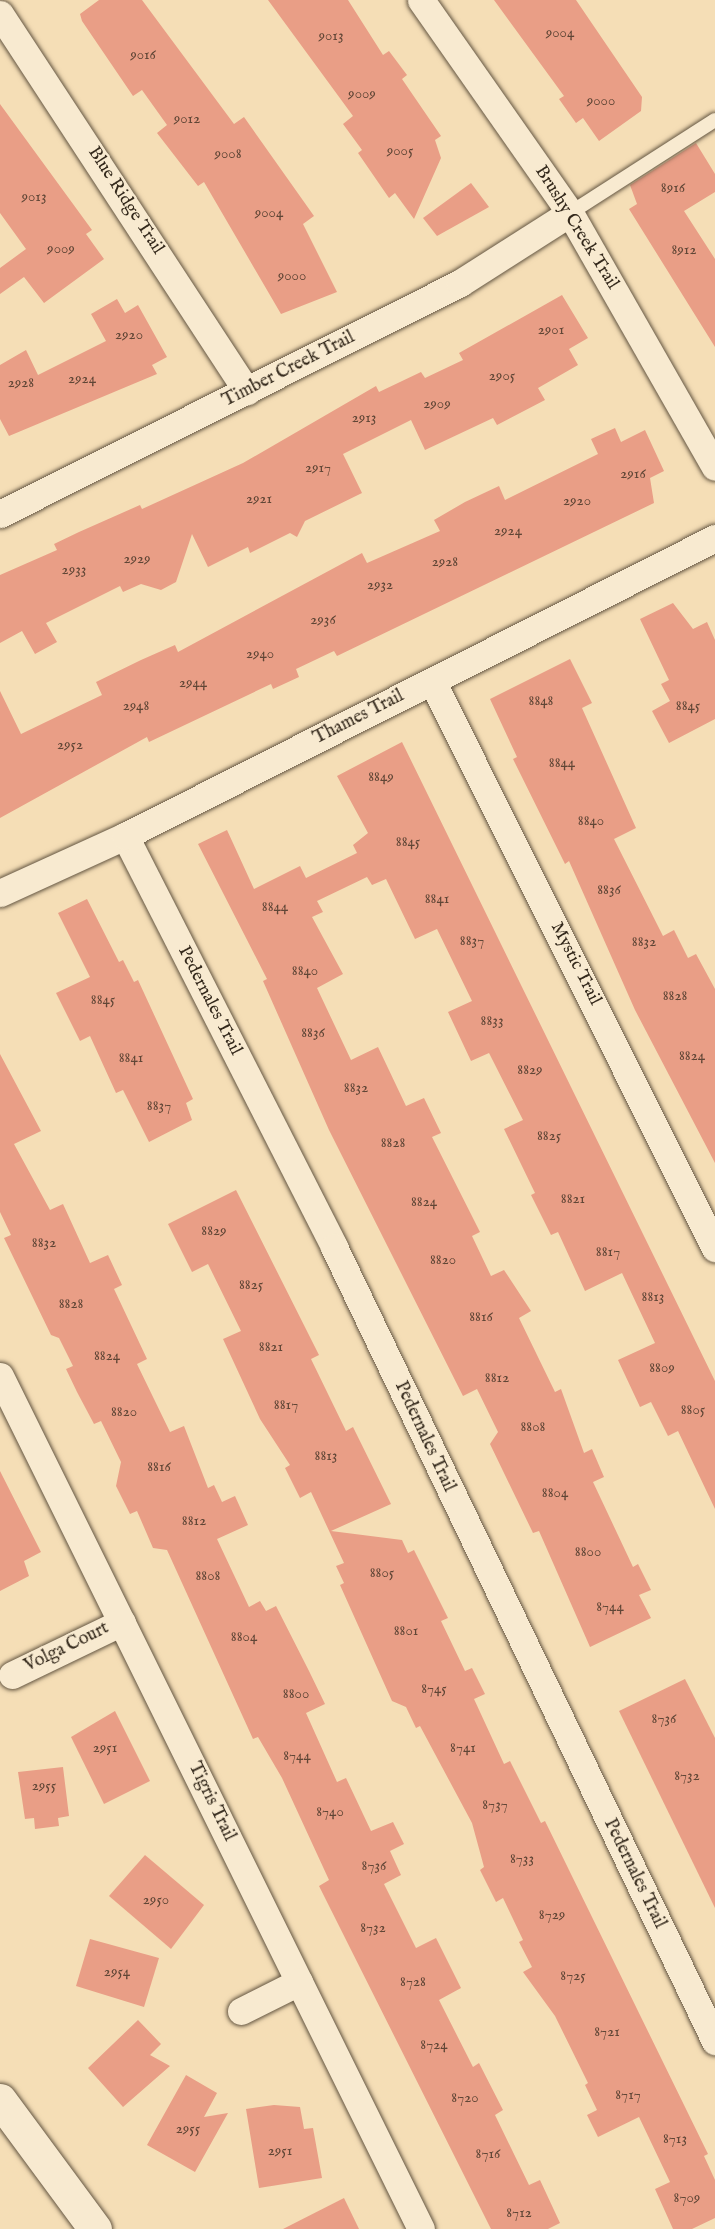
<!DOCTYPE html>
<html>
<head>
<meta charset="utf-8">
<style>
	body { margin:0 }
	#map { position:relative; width:715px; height:2229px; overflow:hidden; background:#f5deb6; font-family:"IM FELL English",serif }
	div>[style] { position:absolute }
	.building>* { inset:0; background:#e99e86 }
	.roads { filter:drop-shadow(0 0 2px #645642) drop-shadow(0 0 2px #645642) }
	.lane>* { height:14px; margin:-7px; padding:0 7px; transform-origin:7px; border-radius:7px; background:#f8ead0 }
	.street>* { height:27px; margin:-13.5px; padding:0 13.5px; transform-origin:13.5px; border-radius:13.5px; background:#f8ead0 }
	.secondary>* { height:33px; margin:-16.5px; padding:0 16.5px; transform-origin:16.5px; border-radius:16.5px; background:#f8ead0 }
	span { translate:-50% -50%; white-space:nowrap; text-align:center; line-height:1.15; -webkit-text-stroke:4.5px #f8ead0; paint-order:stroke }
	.number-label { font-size:15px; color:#604636 }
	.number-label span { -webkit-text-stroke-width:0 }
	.street-label { font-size:18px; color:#33281b }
</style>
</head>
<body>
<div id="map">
	<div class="building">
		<div style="clip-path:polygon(99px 0,142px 0,234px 124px,244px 117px,314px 216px,303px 224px,337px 292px,281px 314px,204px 182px,198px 186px,157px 133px,167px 125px,142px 90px,133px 96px,82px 21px,80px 14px)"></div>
		<div style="clip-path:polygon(268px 0,348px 0,383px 55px,389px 51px,407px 75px,402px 79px,441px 136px,435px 140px,441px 158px,414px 219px,395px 193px,389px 198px,358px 153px,362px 150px,343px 124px,353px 116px)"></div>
		<div style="clip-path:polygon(494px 0,576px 0,642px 97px,641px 111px,599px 141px,583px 118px,576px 123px,559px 99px,564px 96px)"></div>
		<div style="clip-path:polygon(0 104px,92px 230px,86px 234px,104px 259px,44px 303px,24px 277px,0 294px,0 268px,26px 249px,0 213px)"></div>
		<div style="clip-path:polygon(696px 143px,715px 174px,715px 192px,684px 211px,715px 259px,715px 347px,629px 209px,637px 204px,630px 185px)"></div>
		<div style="clip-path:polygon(471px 183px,489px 207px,437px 236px,423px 218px)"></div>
		<div style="clip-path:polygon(562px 295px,588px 338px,569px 349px,578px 365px,538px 388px,545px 400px,497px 425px,493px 418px,425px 450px,411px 420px,343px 454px,362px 493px,305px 521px,297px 537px,290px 533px,250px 553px,248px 547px,208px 567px,192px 534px,176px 582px,161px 590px,141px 584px,123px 592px,120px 586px,46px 623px,57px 642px,35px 654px,22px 631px,0 643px,0 575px,57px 550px,54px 544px,79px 532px,140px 505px,142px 509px,243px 463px,376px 386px,379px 392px,421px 372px,425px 378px,463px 360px,459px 353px)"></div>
		<div style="clip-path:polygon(117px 299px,125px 313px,138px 305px,167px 357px,152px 365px,157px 374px,9px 436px,0 419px,0 365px,26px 350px,38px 375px,106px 341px,91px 314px)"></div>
		<div style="clip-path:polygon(615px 428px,621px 442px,645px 430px,664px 471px,650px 478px,654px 503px,337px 656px,334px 651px,296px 669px,299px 677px,273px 689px,271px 684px,149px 742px,147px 737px,0 818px,0 691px,21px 734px,102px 695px,96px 682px,141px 660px,175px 645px,178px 652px,362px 553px,367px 563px,440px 531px,434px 520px,465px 502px,499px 486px,505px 500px,598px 454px,591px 439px)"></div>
		<div style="clip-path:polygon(673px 603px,693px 629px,707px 622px,715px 640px,715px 719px,669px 743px,652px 711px,670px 701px,661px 684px,669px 680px,640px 619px)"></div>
		<div style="clip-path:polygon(570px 659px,592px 703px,582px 708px,636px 828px,614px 839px,663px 936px,674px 930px,688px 958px,696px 954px,715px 989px,715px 1163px,635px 1010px,569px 861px,565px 864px,513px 759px,517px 757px,490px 699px)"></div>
		<div style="clip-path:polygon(402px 742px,715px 1381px,715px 1509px,678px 1431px,668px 1436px,651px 1402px,640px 1407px,618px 1360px,655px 1343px,622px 1273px,585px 1291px,558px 1232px,551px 1235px,531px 1195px,535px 1193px,504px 1129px,523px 1120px,489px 1053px,471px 1061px,448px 1012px,472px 1001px,437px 929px,415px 939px,386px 879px,372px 885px,367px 877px,317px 901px,323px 912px,312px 917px,343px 974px,317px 988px,351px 1060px,378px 1047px,406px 1106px,424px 1098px,441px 1133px,432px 1137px,480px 1232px,472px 1236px,491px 1276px,504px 1270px,531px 1311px,519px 1318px,555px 1392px,561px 1389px,584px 1453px,592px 1449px,604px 1477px,593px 1482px,633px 1567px,638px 1564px,651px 1590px,639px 1595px,651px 1618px,590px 1647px,539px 1531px,533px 1533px,490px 1444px,498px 1432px,477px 1389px,463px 1396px,329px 1130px,263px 981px,267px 979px,198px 844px,227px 830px,254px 889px,300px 866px,306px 878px,357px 853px,353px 845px,368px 833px,337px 776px)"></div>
		<div style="clip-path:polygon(87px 899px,119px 962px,123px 960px,134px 982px,138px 980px,193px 1099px,186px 1103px,192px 1120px,149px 1142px,123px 1090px,116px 1093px,90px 1036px,80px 1041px,56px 993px,90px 977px,58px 913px)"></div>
		<div style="clip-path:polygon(0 1054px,41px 1131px,14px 1144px,50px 1210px,63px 1204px,90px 1263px,108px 1255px,122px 1285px,114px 1289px,147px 1359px,137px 1364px,170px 1432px,184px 1426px,208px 1488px,214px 1485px,222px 1502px,235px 1496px,248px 1525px,217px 1539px,249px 1607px,260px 1601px,266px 1611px,276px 1606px,309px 1671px,325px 1704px,306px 1713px,337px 1782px,346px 1778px,371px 1831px,393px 1822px,404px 1844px,390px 1851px,401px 1875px,384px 1884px,416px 1948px,436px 1938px,461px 1988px,439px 2000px,473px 2067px,479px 2063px,503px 2110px,495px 2115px,529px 2185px,540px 2180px,560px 2223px,548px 2229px,491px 2229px,319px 1886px,329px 1880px,282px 1778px,258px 1737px,253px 1739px,167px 1550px,153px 1548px,137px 1511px,130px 1514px,116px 1486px,121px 1462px,101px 1421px,94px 1424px,77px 1392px,66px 1369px,73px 1366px,59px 1338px,51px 1335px,4px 1238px,11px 1235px,0 1212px)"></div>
		<div style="clip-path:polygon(236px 1190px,319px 1355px,311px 1359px,346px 1431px,353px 1427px,391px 1504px,331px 1531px,402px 1540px,408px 1553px,414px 1550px,448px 1618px,441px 1621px,465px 1671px,472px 1668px,485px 1694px,474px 1699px,504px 1764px,510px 1761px,541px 1823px,545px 1821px,708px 2154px,704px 2156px,715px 2180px,715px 2218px,692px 2229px,673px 2229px,655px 2189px,670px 2182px,639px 2117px,598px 2137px,587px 2115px,597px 2110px,585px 2085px,588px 2083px,555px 2016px,523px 1972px,532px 1967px,519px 1942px,523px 1940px,503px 1898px,496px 1902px,480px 1870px,484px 1867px,472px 1823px,420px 1726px,416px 1728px,406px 1707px,392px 1701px,340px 1585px,344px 1583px,336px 1566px,344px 1563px,311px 1492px,300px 1498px,285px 1468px,290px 1465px,260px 1419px,223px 1339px,241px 1331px,208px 1264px,192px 1272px,168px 1224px)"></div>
		<div style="clip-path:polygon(0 1471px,41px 1552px,24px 1561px,29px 1576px,0 1591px)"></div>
		<div style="clip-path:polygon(685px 1679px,715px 1738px,715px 1908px,619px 1711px)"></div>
		<div style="clip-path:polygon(115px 1711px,150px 1781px,104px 1804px,71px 1737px)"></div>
		<div style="clip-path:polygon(63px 1767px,69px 1816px,58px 1818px,59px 1826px,35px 1829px,34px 1818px,25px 1819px,18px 1772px)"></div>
		<div style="clip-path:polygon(145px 1855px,204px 1905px,171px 1949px,109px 1896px)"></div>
		<div style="clip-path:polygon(90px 1939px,159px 1958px,144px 2007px,76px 1986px)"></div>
		<div style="clip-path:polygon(138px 2020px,161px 2044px,150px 2055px,170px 2066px,123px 2107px,88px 2068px)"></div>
		<div style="clip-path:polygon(186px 2075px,217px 2093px,204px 2117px,228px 2113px,195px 2172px,147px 2145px)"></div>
		<div style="clip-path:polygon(274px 2105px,300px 2107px,304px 2129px,313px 2128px,322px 2178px,259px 2188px,246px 2109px)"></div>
		<div style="clip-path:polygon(344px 2198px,359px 2229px,283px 2229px)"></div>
	</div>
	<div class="roads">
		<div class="lane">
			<div style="left:570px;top:213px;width:172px;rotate:-32.7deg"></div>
		</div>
		<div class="street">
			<div style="left:421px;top:0;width:260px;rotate:55deg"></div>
			<div style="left:570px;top:213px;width:292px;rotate:60.3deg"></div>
			<div style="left:0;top:14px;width:451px;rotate:56.8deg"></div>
			<div style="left:0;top:514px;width:515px;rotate:-26.66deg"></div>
			<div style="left:460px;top:283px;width:130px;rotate:-32.5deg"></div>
			<div style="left:432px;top:681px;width:634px;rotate:63.48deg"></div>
			<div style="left:125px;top:836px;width:461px;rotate:63deg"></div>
			<div style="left:334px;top:1247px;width:881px;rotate:64.37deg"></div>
			<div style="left:0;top:893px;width:137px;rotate:-24.5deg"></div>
			<div style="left:125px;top:836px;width:661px;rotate:-26.8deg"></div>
			<div style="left:0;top:1376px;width:951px;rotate:63.73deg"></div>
			<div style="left:12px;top:1675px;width:122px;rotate:-25.7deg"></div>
			<div style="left:241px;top:2011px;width:65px;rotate:-26.6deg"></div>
		</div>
		<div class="secondary">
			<div style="left:0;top:2100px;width:160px;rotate:53.6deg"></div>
		</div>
	</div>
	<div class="number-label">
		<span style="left:560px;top:33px">9004</span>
		<span style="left:331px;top:36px">9013</span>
		<span style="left:143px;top:55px">9016</span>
		<span style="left:362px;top:94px">9009</span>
		<span style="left:601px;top:101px">9000</span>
		<span style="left:187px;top:119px">9012</span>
		<span style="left:400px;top:151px">9005</span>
		<span style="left:228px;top:154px">9008</span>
		<span style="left:673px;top:188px">8916</span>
		<span style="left:34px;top:197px">9013</span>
		<span style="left:269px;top:213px">9004</span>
		<span style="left:61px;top:249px">9009</span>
		<span style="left:684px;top:250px">8912</span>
		<span style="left:292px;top:276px">9000</span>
		<span style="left:551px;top:330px">2901</span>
		<span style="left:129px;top:335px">2920</span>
		<span style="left:502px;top:376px">2905</span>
		<span style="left:82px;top:379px">2924</span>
		<span style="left:21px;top:383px">2928</span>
		<span style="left:437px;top:404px">2909</span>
		<span style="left:364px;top:418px">2913</span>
		<span style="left:318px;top:468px">2917</span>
		<span style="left:633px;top:474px">2916</span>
		<span style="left:259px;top:499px">2921</span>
		<span style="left:577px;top:501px">2920</span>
		<span style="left:508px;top:531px">2924</span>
		<span style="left:137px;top:559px">2929</span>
		<span style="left:445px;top:562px">2928</span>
		<span style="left:74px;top:570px">2933</span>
		<span style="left:380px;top:585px">2932</span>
		<span style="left:323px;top:620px">2936</span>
		<span style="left:260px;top:654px">2940</span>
		<span style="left:193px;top:683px">2944</span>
		<span style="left:541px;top:701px">8848</span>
		<span style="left:136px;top:706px">2948</span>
		<span style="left:688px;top:706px">8845</span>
		<span style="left:70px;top:745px">2952</span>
		<span style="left:562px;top:763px">8844</span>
		<span style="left:381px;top:777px">8849</span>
		<span style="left:591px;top:821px">8840</span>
		<span style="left:408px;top:842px">8845</span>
		<span style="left:609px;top:890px">8836</span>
		<span style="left:437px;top:899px">8841</span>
		<span style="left:275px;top:907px">8844</span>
		<span style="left:472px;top:941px">8837</span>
		<span style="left:644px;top:942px">8832</span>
		<span style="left:305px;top:971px">8840</span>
		<span style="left:675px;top:996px">8828</span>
		<span style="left:103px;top:1000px">8845</span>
		<span style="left:492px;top:1021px">8833</span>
		<span style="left:313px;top:1033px">8836</span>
		<span style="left:692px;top:1056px">8824</span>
		<span style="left:131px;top:1058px">8841</span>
		<span style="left:530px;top:1070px">8829</span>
		<span style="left:356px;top:1088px">8832</span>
		<span style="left:159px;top:1106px">8837</span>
		<span style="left:549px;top:1136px">8825</span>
		<span style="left:393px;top:1143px">8828</span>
		<span style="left:573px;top:1199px">8821</span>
		<span style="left:424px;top:1202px">8824</span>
		<span style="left:214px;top:1231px">8829</span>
		<span style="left:44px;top:1243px">8832</span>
		<span style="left:608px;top:1252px">8817</span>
		<span style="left:443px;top:1260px">8820</span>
		<span style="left:251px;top:1285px">8825</span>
		<span style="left:653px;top:1297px">8813</span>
		<span style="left:71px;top:1304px">8828</span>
		<span style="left:481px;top:1317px">8816</span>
		<span style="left:271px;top:1347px">8821</span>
		<span style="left:107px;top:1356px">8824</span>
		<span style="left:662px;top:1368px">8809</span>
		<span style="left:497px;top:1378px">8812</span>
		<span style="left:286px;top:1405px">8817</span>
		<span style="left:693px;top:1410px">8805</span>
		<span style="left:124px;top:1412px">8820</span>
		<span style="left:533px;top:1427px">8808</span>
		<span style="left:326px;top:1456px">8813</span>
		<span style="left:159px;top:1467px">8816</span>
		<span style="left:555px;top:1493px">8804</span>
		<span style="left:194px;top:1521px">8812</span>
		<span style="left:588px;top:1552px">8800</span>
		<span style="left:382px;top:1573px">8805</span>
		<span style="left:208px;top:1576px">8808</span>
		<span style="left:610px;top:1607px">8744</span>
		<span style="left:406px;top:1631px">8801</span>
		<span style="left:244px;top:1637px">8804</span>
		<span style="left:434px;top:1689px">8745</span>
		<span style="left:296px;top:1694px">8800</span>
		<span style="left:664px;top:1719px">8736</span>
		<span style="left:105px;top:1748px">2951</span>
		<span style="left:463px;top:1748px">8741</span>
		<span style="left:297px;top:1756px">8744</span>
		<span style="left:687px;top:1776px">8732</span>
		<span style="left:44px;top:1786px">2955</span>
		<span style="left:495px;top:1805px">8737</span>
		<span style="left:330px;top:1812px">8740</span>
		<span style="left:522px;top:1859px">8733</span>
		<span style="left:374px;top:1866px">8736</span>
		<span style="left:156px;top:1900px">2950</span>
		<span style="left:552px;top:1915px">8729</span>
		<span style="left:373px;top:1928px">8732</span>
		<span style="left:117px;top:1972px">2954</span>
		<span style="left:573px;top:1976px">8725</span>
		<span style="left:413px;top:1982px">8728</span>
		<span style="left:607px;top:2032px">8721</span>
		<span style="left:434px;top:2045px">8724</span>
		<span style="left:628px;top:2095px">8717</span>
		<span style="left:465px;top:2098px">8720</span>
		<span style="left:188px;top:2129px">2955</span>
		<span style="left:675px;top:2139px">8713</span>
		<span style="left:280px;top:2151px">2951</span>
		<span style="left:488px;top:2154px">8716</span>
		<span style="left:687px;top:2198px">8709</span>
		<span style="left:519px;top:2213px">8712</span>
	</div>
	<div class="street-label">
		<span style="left:125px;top:201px;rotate:57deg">Blue Ridge Trail</span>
		<span style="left:576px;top:228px;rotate:58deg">Brushy Creek Trail</span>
		<span style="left:289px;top:370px;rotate:-27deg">Timber Creek Trail</span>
		<span style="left:359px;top:718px;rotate:-27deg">Thames Trail</span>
		<span style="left:575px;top:964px;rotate:63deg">Mystic Trail</span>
		<span style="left:209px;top:1001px;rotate:63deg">Pedernales Trail</span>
		<span style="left:424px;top:1437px;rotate:65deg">Pedernales Trail</span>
		<span style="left:67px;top:1648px;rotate:-26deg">Volga Court</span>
		<span style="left:211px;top:1802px;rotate:64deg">Tigris Trail</span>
		<span style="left:634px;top:1874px;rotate:64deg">Pedernales Trail</span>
	</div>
</div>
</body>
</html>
